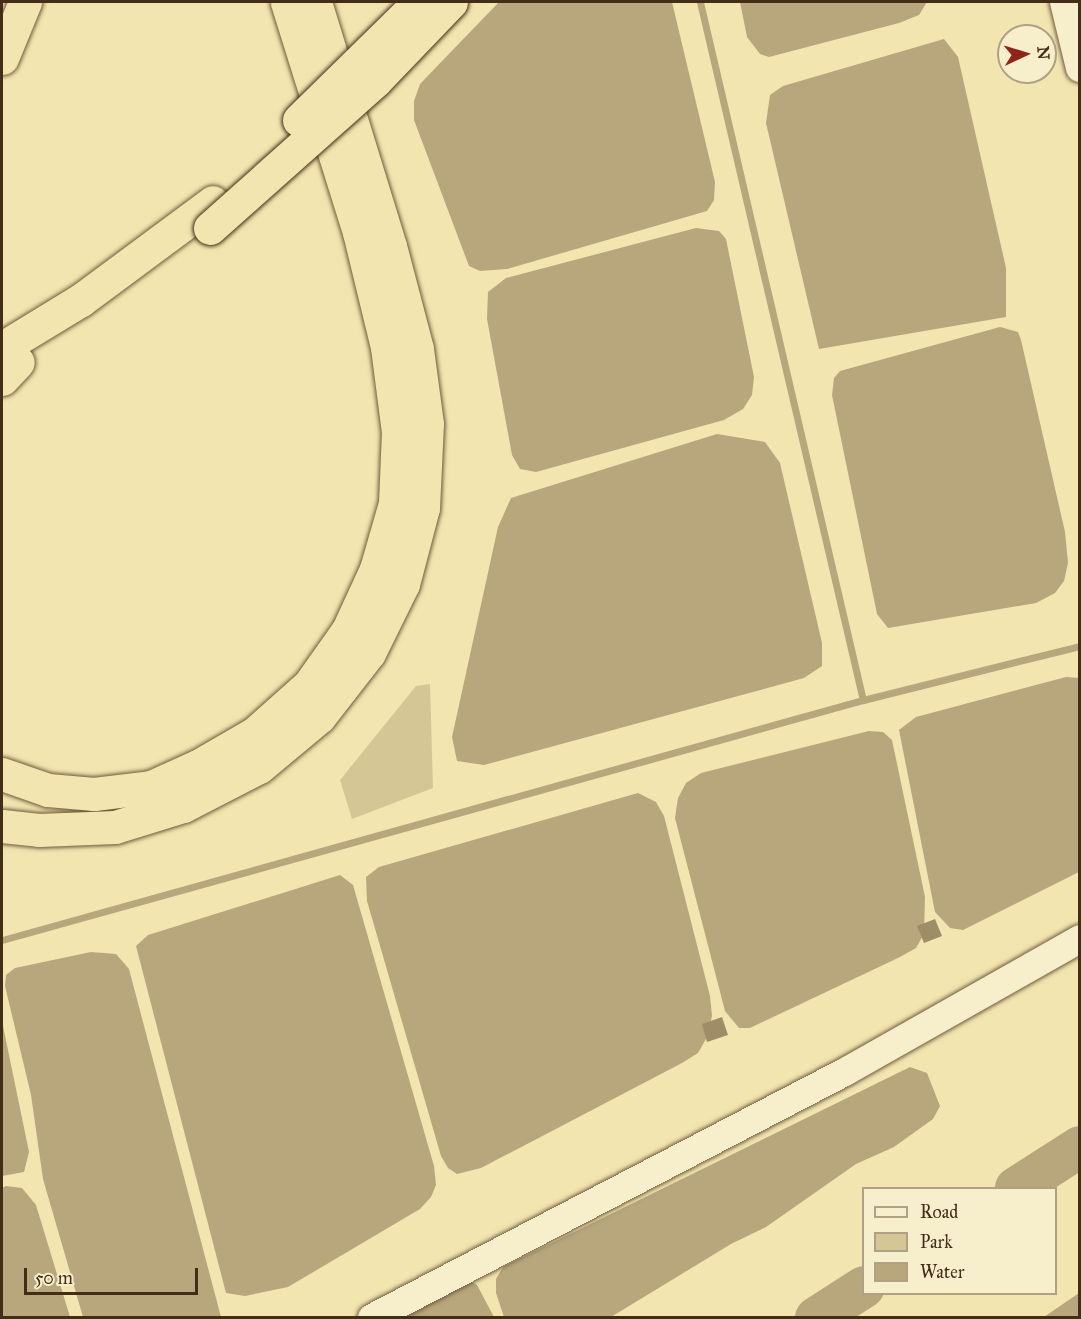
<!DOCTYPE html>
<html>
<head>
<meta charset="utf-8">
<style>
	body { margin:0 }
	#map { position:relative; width:1081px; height:1319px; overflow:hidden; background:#f3e5b0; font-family:"IM FELL Great Primer",serif }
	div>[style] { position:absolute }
	.green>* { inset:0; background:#d5c696 }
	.water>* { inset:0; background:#b8a67c }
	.stream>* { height:7px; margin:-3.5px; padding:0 3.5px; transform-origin:3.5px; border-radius:3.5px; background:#b8a67c }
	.river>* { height:42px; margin:-21px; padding:0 21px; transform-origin:21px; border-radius:21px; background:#b8a67c }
	.building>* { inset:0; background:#9f8d67 }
	.roads { filter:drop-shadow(0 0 2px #705b3d) drop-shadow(0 0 2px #705b3d) }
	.minor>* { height:28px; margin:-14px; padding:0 14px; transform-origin:14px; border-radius:14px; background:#f7eecc }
	.highway>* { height:33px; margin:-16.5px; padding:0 16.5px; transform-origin:16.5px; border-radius:16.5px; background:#f3e5b0 }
	.bridges { filter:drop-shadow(0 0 2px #442d17) drop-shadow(0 0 2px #442d17) }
	.highway-bridge>* { height:33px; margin:-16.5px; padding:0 16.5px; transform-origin:16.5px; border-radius:16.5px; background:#f3e5b0 }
	span { translate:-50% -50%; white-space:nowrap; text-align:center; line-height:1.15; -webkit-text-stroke:4.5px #f7eecc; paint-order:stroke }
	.frame { position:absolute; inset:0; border:3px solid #442d17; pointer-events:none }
	.legend { position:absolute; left:862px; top:1187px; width:195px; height:108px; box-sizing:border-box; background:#f7eecc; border:2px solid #afa184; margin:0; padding:8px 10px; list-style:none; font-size:18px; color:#442d17 }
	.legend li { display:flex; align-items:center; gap:12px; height:30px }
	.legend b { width:30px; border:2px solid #afa184 }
	.north { position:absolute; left:997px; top:24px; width:60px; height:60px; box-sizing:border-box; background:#f7eecc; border:2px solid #afa184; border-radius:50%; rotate:86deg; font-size:16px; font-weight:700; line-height:24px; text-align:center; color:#442d17 }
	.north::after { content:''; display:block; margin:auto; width:21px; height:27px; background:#8f2418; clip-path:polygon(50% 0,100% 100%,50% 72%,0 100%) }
	.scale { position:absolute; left:24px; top:1268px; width:174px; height:27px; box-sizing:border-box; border:3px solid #442d17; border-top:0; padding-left:8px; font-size:18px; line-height:21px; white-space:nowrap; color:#442d17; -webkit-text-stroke:4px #f7eecc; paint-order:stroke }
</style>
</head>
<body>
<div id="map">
	<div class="green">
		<div style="clip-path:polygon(430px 684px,433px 788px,352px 819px,340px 780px,416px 686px)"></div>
	</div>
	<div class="water">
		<div style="clip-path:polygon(499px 2px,672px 2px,715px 182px,714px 200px,707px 211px,507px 269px,480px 271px,469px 266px,414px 120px,414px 101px,420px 84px)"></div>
		<div style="clip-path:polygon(740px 2px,927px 2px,919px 15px,899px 23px,769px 57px,760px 54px,747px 37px)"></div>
		<div style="clip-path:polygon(944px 39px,958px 57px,1006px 268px,1006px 317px,819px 349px,766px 123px,770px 95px,783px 86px)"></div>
		<div style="clip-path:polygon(696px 228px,719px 231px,726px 239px,754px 377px,752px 395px,743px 409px,724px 420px,536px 472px,520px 469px,512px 455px,487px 319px,488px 292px,506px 278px)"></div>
		<div style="clip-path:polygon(1000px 327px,1018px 332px,1021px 340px,1065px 532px,1068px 563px,1064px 581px,1055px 593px,1036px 603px,888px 628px,877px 614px,832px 395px,834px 378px,840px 371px)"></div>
		<div style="clip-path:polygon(717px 434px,765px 442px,780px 463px,822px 643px,822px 666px,804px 678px,484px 765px,457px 761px,452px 737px,498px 527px,511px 498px)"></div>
		<div style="clip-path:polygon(1066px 677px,1079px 678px,1079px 872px,963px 930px,950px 928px,935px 912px,899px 730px,916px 717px)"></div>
		<div style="clip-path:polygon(869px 731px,883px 732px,892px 740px,925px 897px,924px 934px,916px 948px,900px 957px,750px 1028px,739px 1028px,725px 1011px,675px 818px,678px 798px,686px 783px,701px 773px)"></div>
		<div style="clip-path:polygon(638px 793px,656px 802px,664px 816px,710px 996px,712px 1016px,707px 1037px,698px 1053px,682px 1063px,481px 1168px,457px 1174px,448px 1168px,441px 1156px,367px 901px,366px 877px,379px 867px)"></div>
		<div style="clip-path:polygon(340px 875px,353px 885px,434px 1166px,436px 1185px,431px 1197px,420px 1209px,288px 1287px,245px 1296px,226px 1293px,136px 946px,148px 935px)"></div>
		<div style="clip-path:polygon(91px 952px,116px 954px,129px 969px,221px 1317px,83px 1317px,43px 1179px,31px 1095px,5px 986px,6px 975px,15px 968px)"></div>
		<div style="clip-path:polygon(2px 1021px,29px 1152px,24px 1172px,2px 1176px)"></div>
		<div style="clip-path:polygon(910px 1067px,927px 1073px,940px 1106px,933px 1119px,894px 1147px,856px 1164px,766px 1227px,731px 1244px,611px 1317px,504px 1317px,496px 1293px,496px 1279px,503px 1267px)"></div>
		<div style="clip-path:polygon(6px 1186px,22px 1188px,36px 1205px,70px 1317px,2px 1317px,2px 1188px)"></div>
		<div style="clip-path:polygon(470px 1281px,477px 1285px,494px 1317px,385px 1318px)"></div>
		<div style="clip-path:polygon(1079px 1293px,1079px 1317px,1044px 1317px)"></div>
	</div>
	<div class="stream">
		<div style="left:700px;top:2px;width:717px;rotate:76.86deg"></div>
		<div style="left:2px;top:940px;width:894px;rotate:-15.58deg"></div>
		<div style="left:863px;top:700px;width:224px;rotate:-14deg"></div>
	</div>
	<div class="river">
		<div style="left:1016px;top:1188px;width:76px;rotate:-32.6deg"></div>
		<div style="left:816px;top:1318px;width:57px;rotate:-32.9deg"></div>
	</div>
	<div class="building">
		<div style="clip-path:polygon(935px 919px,942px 936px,924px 943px,917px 926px)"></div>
		<div style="clip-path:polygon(722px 1017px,728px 1035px,707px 1042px,702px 1024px)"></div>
	</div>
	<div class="roads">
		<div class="minor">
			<div style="left:1064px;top:2px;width:68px;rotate:76.4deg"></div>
			<div style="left:372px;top:1318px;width:533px;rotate:-27.48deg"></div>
			<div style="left:845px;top:1072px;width:270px;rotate:-29.5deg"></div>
		</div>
		<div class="highway">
			<div style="left:2px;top:58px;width:61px;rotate:-67.7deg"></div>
			<div style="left:2px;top:348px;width:92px;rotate:-31.3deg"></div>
			<div style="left:81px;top:300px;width:164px;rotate:-36.6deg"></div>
			<div style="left:2px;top:379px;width:23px;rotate:-47deg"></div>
			<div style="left:2px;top:774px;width:49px;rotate:19.2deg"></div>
			<div style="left:48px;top:790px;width:46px;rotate:5deg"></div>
			<div style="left:94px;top:794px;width:57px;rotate:-7deg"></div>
			<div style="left:151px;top:787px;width:51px;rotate:-24.1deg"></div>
			<div style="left:198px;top:766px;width:66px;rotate:-30.1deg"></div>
			<div style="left:255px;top:733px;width:72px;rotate:-41.6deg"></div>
			<div style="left:309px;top:685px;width:67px;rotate:-54.7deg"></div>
			<div style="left:348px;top:630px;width:67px;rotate:-65.3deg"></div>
			<div style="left:376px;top:569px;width:69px;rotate:-73.9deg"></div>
			<div style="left:395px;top:503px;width:71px;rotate:-87.6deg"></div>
			<div style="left:398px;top:432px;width:86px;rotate:-97.4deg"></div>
			<div style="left:387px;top:347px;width:118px;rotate:-103.7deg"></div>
			<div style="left:359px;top:232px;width:241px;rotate:-107.4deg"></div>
			<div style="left:2px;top:826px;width:37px;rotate:6deg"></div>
			<div style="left:39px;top:830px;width:76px;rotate:-2.3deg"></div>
			<div style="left:115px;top:827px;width:71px;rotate:-17.2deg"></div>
			<div style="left:183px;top:806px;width:85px;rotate:-27.2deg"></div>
			<div style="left:259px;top:767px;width:78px;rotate:-39.8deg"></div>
			<div style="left:319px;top:717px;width:81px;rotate:-52deg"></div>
			<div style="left:369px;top:653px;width:77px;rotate:-63.8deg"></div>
			<div style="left:403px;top:584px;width:79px;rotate:-75.3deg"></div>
			<div style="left:423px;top:508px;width:84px;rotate:-87.3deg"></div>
			<div style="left:427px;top:424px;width:76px;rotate:-97.6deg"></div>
			<div style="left:417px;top:349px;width:106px;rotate:-104.7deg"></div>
			<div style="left:390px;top:246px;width:255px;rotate:-107.1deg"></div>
		</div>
	</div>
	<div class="bridges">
		<div class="highway-bridge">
			<div style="left:299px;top:120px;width:161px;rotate:-44.5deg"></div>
			<div style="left:210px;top:228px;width:222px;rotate:-41.7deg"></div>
			<div style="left:376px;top:80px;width:108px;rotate:-46.1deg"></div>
		</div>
	</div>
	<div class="frame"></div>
	<ul class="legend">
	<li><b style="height:8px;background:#f7eecc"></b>Road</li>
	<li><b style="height:16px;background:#d5c696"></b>Park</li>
	<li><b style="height:16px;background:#b8a67c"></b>Water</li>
	</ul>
	<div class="north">N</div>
	<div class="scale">50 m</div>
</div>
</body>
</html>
